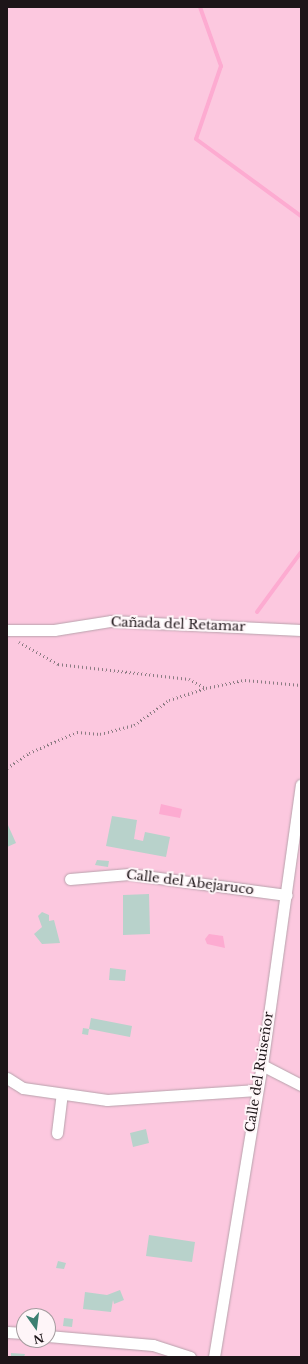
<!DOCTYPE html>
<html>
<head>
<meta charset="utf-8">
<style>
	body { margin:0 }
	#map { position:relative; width:308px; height:1364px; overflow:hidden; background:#fae3ed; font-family:"Libre Baskerville",serif }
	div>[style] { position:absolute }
	.green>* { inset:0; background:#fcc8df }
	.water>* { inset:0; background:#fdabd1 }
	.stream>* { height:4px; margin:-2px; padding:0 2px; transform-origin:2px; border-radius:2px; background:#fdabd1 }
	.building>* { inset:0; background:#b8d2cb }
	.path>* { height:2.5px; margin-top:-1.25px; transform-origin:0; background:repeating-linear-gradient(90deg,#8b7b82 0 1px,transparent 0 4px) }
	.roads { filter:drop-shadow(0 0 1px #b8a2ac) drop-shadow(0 0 1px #b8a2ac) }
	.street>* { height:11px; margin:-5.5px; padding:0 5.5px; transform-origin:5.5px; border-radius:5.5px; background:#fff }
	span { translate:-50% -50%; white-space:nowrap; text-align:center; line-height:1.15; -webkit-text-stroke:4px #fef5f8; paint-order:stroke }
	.street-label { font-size:13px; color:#1d1518 }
	.frame { position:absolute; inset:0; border:8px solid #1d1518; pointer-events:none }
	.north { position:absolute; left:16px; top:1308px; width:40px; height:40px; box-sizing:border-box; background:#fef5f8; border:1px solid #a49b9e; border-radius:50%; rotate:166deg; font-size:11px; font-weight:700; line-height:16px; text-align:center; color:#1d1518 }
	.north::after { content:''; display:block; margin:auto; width:14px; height:18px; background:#3c8072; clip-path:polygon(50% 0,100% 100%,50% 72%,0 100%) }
</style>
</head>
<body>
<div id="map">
	<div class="green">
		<div style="clip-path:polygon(evenodd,7px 7px,301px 7px,301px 1357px,7px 1357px,7px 7px,24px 1316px,48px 1316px,48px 1340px,24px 1340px,24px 1316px)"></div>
	</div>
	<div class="water">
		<div style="clip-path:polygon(161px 804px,182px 809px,180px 818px,159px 814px)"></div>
		<div style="clip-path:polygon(209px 934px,223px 936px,225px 948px,207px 944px,205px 939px)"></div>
	</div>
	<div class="stream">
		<div style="left:200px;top:7px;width:63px;rotate:70.4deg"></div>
		<div style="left:221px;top:66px;width:77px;rotate:108.9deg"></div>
		<div style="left:196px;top:139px;width:130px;rotate:36.3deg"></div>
		<div style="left:257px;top:612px;width:74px;rotate:-53.7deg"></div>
	</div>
	<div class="building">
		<div style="clip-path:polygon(112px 816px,137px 820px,134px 839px,143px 841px,145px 832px,170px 837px,166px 857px,106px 846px)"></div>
		<div style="clip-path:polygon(7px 823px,16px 843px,7px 847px)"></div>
		<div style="clip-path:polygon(97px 860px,109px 861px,108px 867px,95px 865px)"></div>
		<div style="clip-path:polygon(149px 894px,150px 934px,123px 935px,123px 895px)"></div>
		<div style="clip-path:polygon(42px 912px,49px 915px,49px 921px,54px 920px,60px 943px,42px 944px,34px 934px,42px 927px,38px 916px)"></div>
		<div style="clip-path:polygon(110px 968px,126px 970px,125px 981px,109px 980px)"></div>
		<div style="clip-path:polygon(91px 1018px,132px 1026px,130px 1037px,89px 1029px)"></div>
		<div style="clip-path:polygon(83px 1028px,89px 1029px,88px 1035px,82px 1034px)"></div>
		<div style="clip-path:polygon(146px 1129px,149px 1143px,133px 1147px,130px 1133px)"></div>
		<div style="clip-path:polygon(149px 1235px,195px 1242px,192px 1262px,146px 1256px)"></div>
		<div style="clip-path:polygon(58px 1261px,66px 1263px,64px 1269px,56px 1268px)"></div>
		<div style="clip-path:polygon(120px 1290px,124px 1300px,114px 1304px,113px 1300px,111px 1312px,83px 1309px,85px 1292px,107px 1295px)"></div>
		<div style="clip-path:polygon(64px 1318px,73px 1319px,72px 1327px,63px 1326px)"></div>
		<div style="clip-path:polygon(11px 1353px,25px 1354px,24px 1357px,11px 1357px)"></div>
	</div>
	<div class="path">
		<div style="left:19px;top:642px;width:45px;rotate:29.4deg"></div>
		<div style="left:58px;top:664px;width:132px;rotate:6.5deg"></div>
		<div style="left:189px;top:679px;width:19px;rotate:28deg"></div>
		<div style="left:206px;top:688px;width:40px;rotate:-12deg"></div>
		<div style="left:245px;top:680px;width:56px;rotate:5.1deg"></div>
		<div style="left:7px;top:768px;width:27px;rotate:-34deg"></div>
		<div style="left:29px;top:753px;width:52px;rotate:-23.6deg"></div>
		<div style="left:77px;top:732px;width:23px;rotate:5deg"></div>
		<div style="left:100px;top:734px;width:35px;rotate:-15deg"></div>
		<div style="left:134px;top:725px;width:43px;rotate:-35.5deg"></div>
		<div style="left:169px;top:700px;width:38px;rotate:-18deg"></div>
	</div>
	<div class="roads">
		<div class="street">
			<div style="left:7px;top:630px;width:47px"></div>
			<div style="left:54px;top:630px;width:58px;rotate:-9deg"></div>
			<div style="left:111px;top:621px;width:190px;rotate:2.7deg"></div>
			<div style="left:70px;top:879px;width:59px;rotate:-4.8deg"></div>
			<div style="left:129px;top:874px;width:159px;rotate:7.6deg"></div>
			<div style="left:262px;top:1065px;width:44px;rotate:27.1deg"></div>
			<div style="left:7px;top:1078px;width:19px;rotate:32deg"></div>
			<div style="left:23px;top:1088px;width:85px;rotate:8.1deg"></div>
			<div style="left:107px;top:1100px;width:150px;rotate:-3.8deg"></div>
			<div style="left:57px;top:1133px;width:38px;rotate:-83deg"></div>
			<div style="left:7px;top:1332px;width:17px;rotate:3deg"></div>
			<div style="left:48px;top:1336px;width:105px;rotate:4.9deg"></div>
			<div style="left:153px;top:1345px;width:39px;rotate:18deg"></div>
			<div style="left:214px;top:1357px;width:296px;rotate:-80.7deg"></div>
			<div style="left:262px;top:1065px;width:283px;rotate:-82.1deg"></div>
		</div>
	</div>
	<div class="street-label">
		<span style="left:178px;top:625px;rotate:2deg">Cañada del Retamar</span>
		<span style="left:190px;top:883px;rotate:7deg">Calle del Abejaruco</span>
		<span style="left:260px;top:1072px;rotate:-81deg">Calle del Ruiseñor</span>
	</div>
	<div class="frame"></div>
	<div class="north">N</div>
</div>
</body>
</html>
